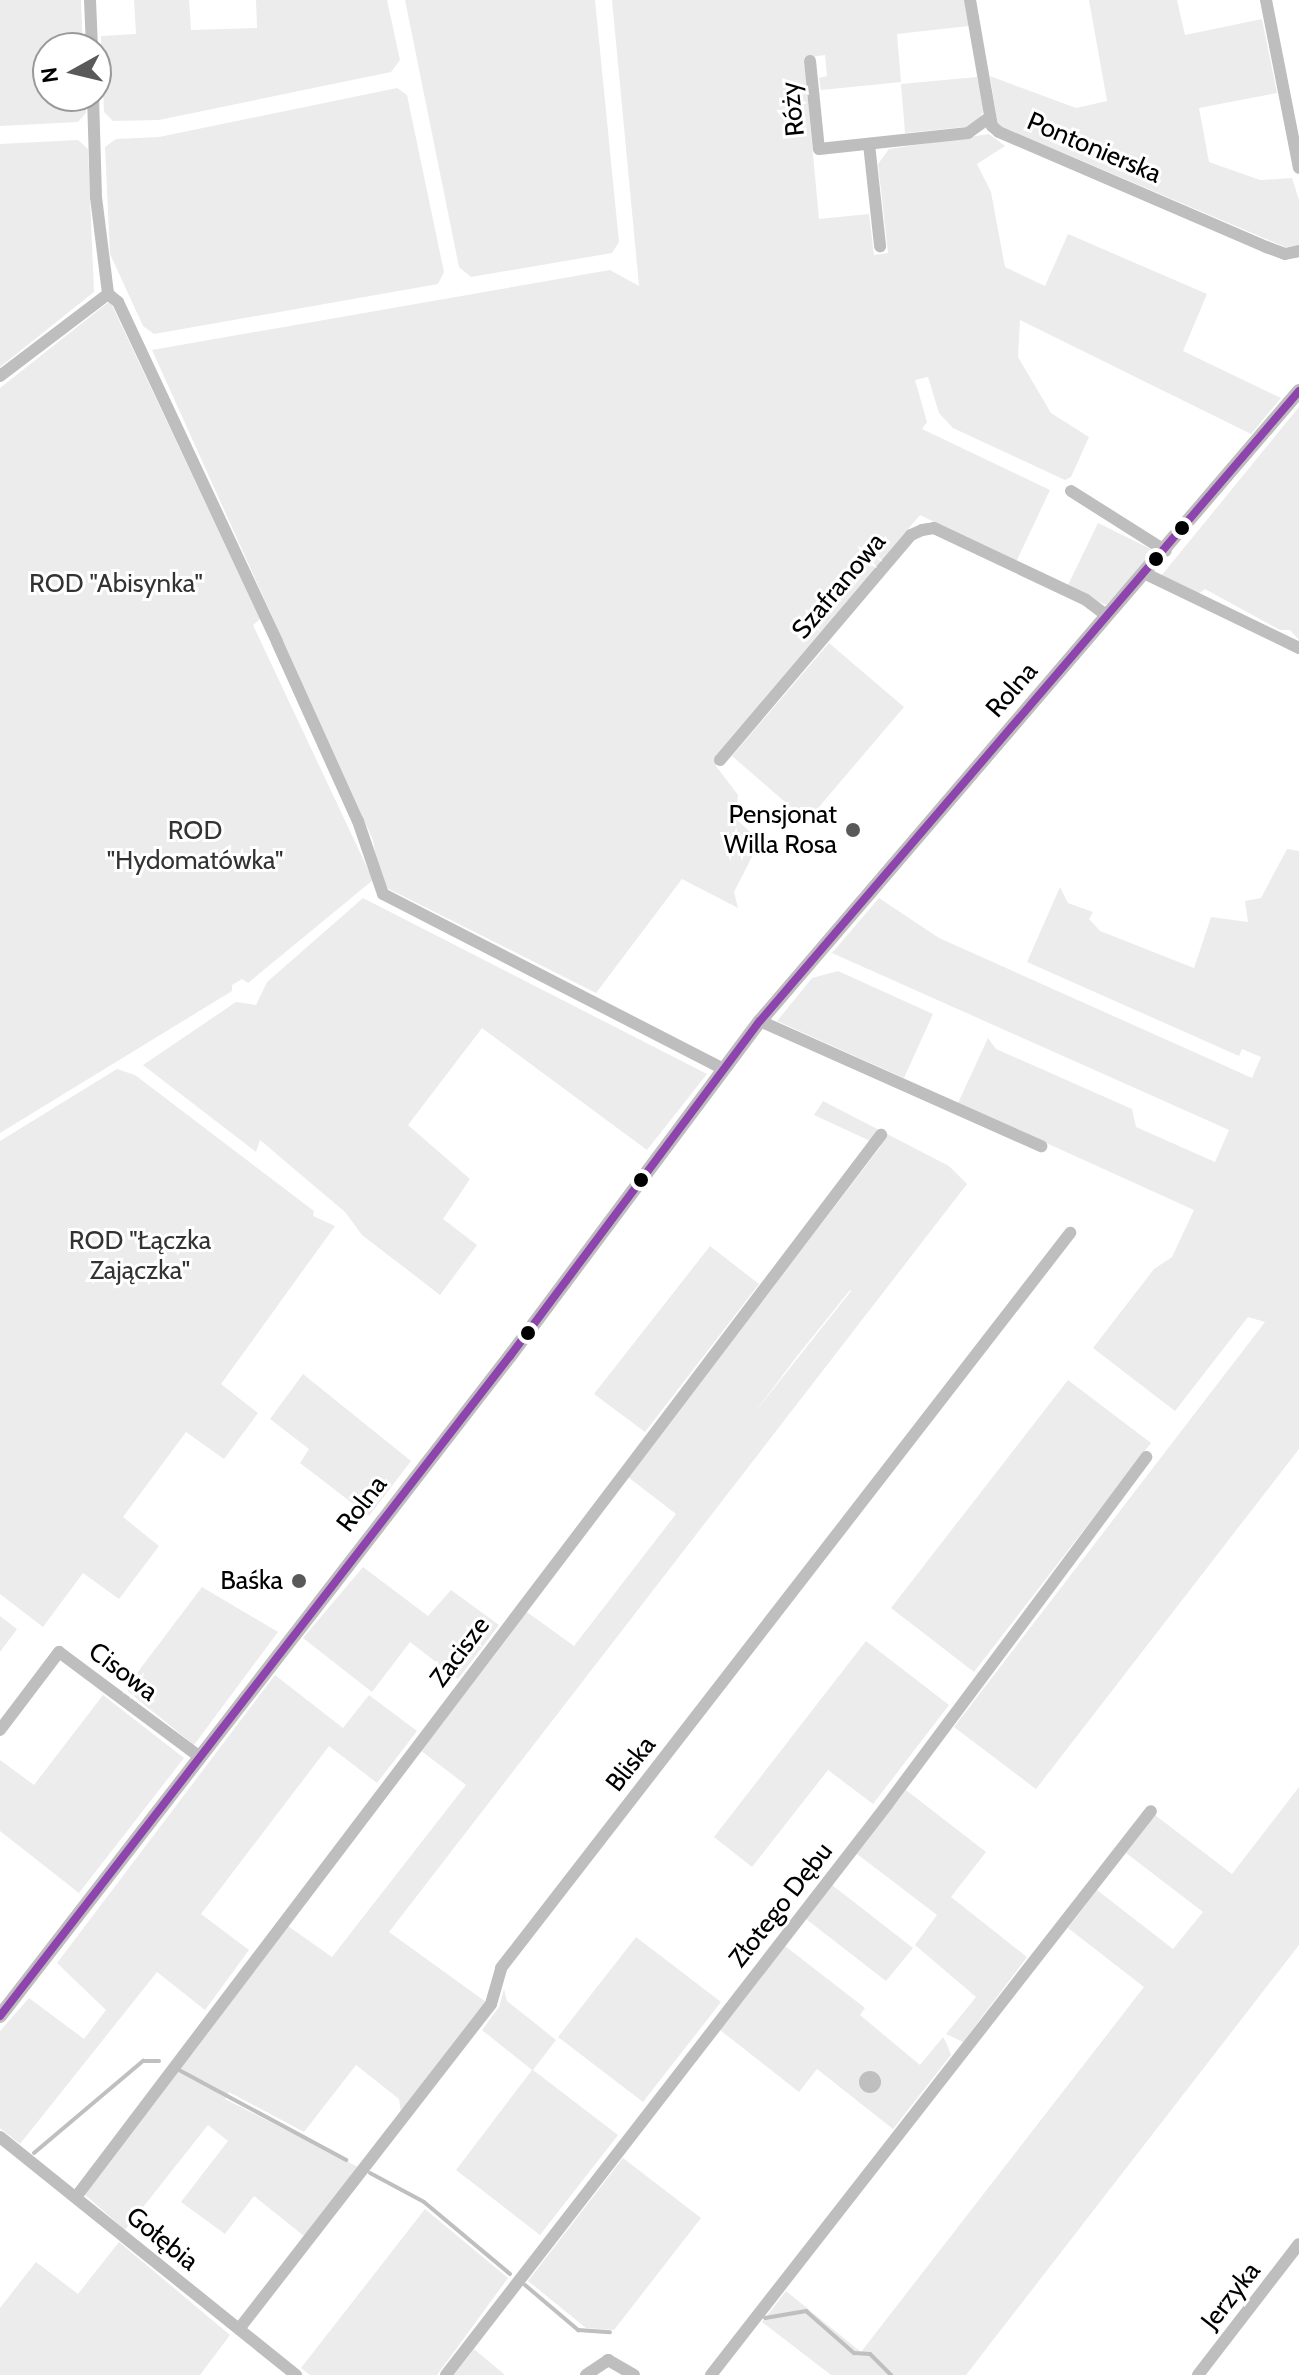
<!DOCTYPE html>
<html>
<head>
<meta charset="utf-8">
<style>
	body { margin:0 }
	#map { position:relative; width:1299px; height:2375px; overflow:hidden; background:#fff; font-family:Cabin,sans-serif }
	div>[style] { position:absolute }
	.green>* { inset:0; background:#ececec }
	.water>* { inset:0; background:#bfbfbf }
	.round { border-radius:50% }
	.stream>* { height:4px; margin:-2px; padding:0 2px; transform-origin:2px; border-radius:2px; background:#bfbfbf }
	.minor>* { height:12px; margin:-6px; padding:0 6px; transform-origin:6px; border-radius:6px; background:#bebebe }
	.tertiary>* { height:14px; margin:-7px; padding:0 7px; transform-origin:7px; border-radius:7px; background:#bebebe }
	.bus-1>* { height:8px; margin:-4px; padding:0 4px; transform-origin:4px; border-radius:4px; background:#8e44ad }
	.dots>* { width:22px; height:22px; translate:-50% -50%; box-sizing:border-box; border:4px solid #fff; border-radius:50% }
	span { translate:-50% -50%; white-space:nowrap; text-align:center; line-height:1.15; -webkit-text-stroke:6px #fff; paint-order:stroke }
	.street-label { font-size:26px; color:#000 }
	.park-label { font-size:26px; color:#333 }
	.poi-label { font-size:26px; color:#000 }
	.right { translate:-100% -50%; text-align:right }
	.north { position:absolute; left:32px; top:32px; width:80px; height:80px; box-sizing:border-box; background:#fff; border:2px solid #999; border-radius:50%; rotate:262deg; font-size:22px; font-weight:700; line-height:32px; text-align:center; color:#000 }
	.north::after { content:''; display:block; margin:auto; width:28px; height:36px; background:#595959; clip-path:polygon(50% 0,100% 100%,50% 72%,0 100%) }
</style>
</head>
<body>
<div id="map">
	<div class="green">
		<div style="clip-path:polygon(0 0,81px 0,83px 48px,48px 48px,48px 96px,85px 96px,86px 113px,78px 122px,0 126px)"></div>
		<div style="clip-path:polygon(134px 0,189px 0,191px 30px,257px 28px,256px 0,387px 0,400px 60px,391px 72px,159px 120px,113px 121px,104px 112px,101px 36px,136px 34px)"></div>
		<div style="clip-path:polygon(405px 0,595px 0,619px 242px,612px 253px,471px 277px,459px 267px)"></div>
		<div style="clip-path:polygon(612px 0,964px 0,969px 26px,897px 34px,901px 82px,821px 90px,819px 78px,827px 76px,825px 55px,804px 58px,819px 219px,869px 214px,874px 255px,888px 253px,878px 164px,889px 149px,989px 134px,1005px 146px,977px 164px,991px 192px,1005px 267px,1045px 286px,1068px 234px,1207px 294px,1183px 351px,1281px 398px,1251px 434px,1020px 320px,1018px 357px,1051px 413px,1089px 437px,1071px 477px,1065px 480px,953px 428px,939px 413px,928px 377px,915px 380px,927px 422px,922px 429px,1050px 490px,1016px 562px,920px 515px,716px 755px,716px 766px,738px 795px,736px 819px,760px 841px,734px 892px,738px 908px,682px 879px,596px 993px,381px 885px,373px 840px,152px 350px,610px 270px,639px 286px)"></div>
		<div style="clip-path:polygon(1089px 0,1177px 0,1185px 35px,1262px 19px,1277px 93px,1199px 108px,1209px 162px,1260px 180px,1292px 178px,1299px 200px,1299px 246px,1285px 247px,998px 125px,990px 76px,1076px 108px,1107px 101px)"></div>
		<div style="clip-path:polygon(977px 77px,984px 111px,974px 126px,905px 133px,901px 84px)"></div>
		<div style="clip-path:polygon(397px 88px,407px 95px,444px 272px,438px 284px,154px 334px,143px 326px,110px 254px,105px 147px,116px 139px,159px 137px)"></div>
		<div style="clip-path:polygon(78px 140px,88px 149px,94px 292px,0 367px,0 144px)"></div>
		<div style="clip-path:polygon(110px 301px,260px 619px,253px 625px,373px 880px,248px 983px,242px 979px,232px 985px,232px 991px,0 1133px,0 388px)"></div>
		<div style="clip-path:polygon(1299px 407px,1299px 640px,1290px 630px,1280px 630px,1205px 589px,1198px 594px,1161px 576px)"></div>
		<div style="clip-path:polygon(1098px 523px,1155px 551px,1106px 605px,1067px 587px)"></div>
		<div style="clip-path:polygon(829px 643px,904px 707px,807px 821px,732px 756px)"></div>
		<div style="clip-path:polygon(1287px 849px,1299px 851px,1299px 1449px,1036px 1789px,954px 1727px,1265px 1322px,1248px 1317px,1175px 1411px,1093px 1348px,1154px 1269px,1172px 1257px,1194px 1210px,958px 1103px,988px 1038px,996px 1049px,1132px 1109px,1136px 1127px,1215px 1162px,1229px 1130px,832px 953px,879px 898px,939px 938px,1252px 1078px,1261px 1057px,1242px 1049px,1239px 1056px,1027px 962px,1060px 887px,1068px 903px,1093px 912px,1089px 919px,1100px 931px,1194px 968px,1211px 917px,1248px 922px,1245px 901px,1261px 898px)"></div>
		<div style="clip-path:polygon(363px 898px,707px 1074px,647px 1150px,482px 1028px,408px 1125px,470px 1179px,443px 1219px,477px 1245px,440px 1295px,362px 1235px,345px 1212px,260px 1140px,256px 1152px,143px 1065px,236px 1002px,256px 1005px,267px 982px)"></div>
		<div style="clip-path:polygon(838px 971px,933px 1014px,904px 1078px,777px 1021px,812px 978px)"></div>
		<div style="clip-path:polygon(117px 1069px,135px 1075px,314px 1211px,313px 1216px,335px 1226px,221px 1384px,258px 1413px,224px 1459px,186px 1432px,123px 1517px,159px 1546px,119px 1599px,83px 1573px,43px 1627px,0 1594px,0 1141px)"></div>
		<div style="clip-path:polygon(evenodd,823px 1101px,949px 1166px,967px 1184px,389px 1932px,486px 2002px,401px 2112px,399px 2099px,356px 2065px,304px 2132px,229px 2092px,225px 2099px,358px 2167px,304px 2236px,254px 2196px,225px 2234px,181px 2202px,228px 2141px,208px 2125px,125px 2230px,83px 2193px,285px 1924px,332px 1957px,466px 1785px,420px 1750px,524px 1610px,574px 1646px,676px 1514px,628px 1477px,881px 1146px,814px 1115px,823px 1101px,850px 1290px,851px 1291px,752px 1416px,794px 1360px,850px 1290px)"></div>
		<div style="clip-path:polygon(710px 1246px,759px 1284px,645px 1432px,594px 1394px)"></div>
		<div style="clip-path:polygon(303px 1374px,411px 1461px,369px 1516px,300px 1463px,309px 1449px,270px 1419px)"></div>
		<div style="clip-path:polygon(1068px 1380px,1151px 1443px,974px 1672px,891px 1608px)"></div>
		<div style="clip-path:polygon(363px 1567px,428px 1616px,451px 1590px,499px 1625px,458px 1679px,410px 1642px,372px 1692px,303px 1638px)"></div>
		<div style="clip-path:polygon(202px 1587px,278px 1632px,194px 1745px,125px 1689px)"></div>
		<div style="clip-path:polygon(0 1616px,17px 1629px,0 1652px)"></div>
		<div style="clip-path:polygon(866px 1641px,949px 1705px,873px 1804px,828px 1770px,752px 1867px,714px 1837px)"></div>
		<div style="clip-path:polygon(275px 1675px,343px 1728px,369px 1695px,417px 1731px,377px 1783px,329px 1746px,201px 1914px,249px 1950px,205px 2010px,157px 1972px,20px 2144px,0 2128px,0 2031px,29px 1998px,84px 2039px,106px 2010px,57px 1963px)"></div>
		<div style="clip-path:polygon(103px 1695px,184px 1758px,79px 1893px,0 1831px,0 1760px,34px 1785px)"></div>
		<div style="clip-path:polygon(1299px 1787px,1299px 1945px,966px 2375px,831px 2375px,762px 2322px,786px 2291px,861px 2352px,1144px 1987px,1068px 1928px,1097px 1890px,1173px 1949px,1203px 1912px,1126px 1853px,1155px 1815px,1232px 1874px)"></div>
		<div style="clip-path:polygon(906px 1790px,986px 1852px,951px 1897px,1027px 1957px,963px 2042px,946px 2034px,976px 1997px,915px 1945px,937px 1915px,857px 1854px)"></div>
		<div style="clip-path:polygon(832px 1885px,913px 1948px,886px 1981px,806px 1919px)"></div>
		<div style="clip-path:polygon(636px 1937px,721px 2002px,643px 2102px,558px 2037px)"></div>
		<div style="clip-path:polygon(785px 1946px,865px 2008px,860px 2015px,920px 2065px,943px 2037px,947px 2044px,951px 2055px,893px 2129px,817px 2069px,799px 2092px,720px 2030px)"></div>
		<div style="clip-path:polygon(504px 1989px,507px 2001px,556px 2040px,533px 2070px,618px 2135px,540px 2235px,456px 2170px,532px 2070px,482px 2030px,499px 2007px)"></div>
		<div style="clip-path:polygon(623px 2158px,701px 2218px,614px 2330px,586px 2328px,528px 2281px)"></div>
		<div style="clip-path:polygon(425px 2209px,508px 2278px,437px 2375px,310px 2375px,301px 2368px)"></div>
		<div style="clip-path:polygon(119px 2242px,230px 2335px,200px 2375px,0 2375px,0 2308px,36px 2262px,78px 2294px)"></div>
		<div style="clip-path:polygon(474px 2349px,505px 2375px,454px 2375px)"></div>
	</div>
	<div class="water">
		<div class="round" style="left:859px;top:2071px;width:22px;height:22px"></div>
	</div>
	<div class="stream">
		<div style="left:179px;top:2070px;width:190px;rotate:28.3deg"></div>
		<div style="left:34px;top:2153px;width:143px;rotate:-40.2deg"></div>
		<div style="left:143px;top:2061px;width:16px"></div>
		<div style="left:370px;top:2173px;width:61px;rotate:28.2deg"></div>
		<div style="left:424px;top:2202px;width:112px;rotate:39.9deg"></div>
		<div style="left:525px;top:2285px;width:70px;rotate:40.3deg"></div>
		<div style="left:578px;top:2330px;width:32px;rotate:4deg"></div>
		<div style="left:765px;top:2318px;width:42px;rotate:-9.7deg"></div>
		<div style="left:806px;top:2311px;width:64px;rotate:41.2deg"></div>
		<div style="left:854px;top:2353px;width:16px;rotate:4deg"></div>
		<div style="left:870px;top:2354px;width:30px;rotate:45deg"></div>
	</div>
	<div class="minor">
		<div style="left:90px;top:0;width:48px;rotate:87.6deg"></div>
		<div style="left:970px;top:0;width:128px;rotate:80.1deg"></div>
		<div style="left:992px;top:126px;width:9px;rotate:41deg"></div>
		<div style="left:999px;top:132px;width:291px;rotate:23.3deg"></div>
		<div style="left:1266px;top:247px;width:20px;rotate:20deg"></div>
		<div style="left:1285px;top:254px;width:14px;rotate:-12deg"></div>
		<div style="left:1266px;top:0;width:171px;rotate:78.9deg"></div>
		<div style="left:810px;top:61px;width:88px;rotate:84.2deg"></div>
		<div style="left:819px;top:149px;width:150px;rotate:-6.1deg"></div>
		<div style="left:968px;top:133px;width:27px;rotate:-36deg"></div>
		<div style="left:93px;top:96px;width:101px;rotate:88.3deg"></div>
		<div style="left:96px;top:197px;width:98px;rotate:82.9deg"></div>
		<div style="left:869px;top:144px;width:103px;rotate:83.8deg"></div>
		<div style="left:108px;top:294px;width:13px;rotate:39deg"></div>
		<div style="left:118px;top:302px;width:375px;rotate:64.9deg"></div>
		<div style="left:277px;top:642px;width:196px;rotate:65.7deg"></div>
		<div style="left:358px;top:821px;width:77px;rotate:71.1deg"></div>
		<div style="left:383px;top:894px;width:382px;rotate:27.2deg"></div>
		<div style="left:0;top:376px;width:136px;rotate:-37.2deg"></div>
		<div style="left:1071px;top:491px;width:112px;rotate:32.3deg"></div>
		<div style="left:1146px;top:574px;width:170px;rotate:25.8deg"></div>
		<div style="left:720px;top:760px;width:295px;rotate:-49.7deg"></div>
		<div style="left:911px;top:535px;width:12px;rotate:-24deg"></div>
		<div style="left:922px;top:530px;width:12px;rotate:-9deg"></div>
		<div style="left:934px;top:528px;width:168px;rotate:25.3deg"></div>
		<div style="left:1086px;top:600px;width:26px;rotate:37deg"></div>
		<div style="left:760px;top:1021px;width:308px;rotate:24deg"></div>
		<div style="left:0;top:1730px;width:98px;rotate:-52.9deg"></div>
		<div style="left:59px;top:1652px;width:176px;rotate:36.7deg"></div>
		<div style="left:0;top:2137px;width:380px;rotate:38.8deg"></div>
		<div style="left:76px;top:2197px;width:1333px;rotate:-52.84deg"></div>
		<div style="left:239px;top:2329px;width:411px;rotate:-52.2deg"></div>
		<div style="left:491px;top:2004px;width:37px;rotate:-74deg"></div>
		<div style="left:501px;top:1968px;width:930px;rotate:-52.25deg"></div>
		<div style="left:446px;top:2375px;width:721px;rotate:-52.27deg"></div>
		<div style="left:887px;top:1805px;width:434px;rotate:-53.3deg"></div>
		<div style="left:586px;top:2375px;width:27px;rotate:-34deg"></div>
		<div style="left:608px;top:2360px;width:30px;rotate:30deg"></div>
		<div style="left:711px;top:2375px;width:715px;rotate:-52.04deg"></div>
		<div style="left:1198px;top:2375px;width:165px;rotate:-52.4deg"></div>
	</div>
	<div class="tertiary">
		<div style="left:0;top:2016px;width:834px;rotate:-52.31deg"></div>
		<div style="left:510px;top:1356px;width:418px;rotate:-53.3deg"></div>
		<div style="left:760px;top:1021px;width:829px;rotate:-49.45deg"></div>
	</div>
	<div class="bus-1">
		<div style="left:0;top:2016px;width:834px;rotate:-52.31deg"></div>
		<div style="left:510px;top:1356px;width:418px;rotate:-53.3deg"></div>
		<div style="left:760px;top:1021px;width:829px;rotate:-49.45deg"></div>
	</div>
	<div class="dots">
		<div style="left:1182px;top:528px;background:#000"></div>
		<div style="left:1156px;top:559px;background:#000"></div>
		<div style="left:853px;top:830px;background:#595959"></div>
		<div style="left:641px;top:1180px;background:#000"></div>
		<div style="left:528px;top:1333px;background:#000"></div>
		<div style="left:299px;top:1581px;background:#595959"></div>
	</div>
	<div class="street-label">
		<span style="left:793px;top:109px;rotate:-96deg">Róży</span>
		<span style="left:1094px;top:148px;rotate:23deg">Pontonierska</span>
		<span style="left:839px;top:586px;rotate:-50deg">Szafranowa</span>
		<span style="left:1012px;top:690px;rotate:-49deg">Rolna</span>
		<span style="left:362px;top:1504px;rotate:-52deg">Rolna</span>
		<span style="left:460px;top:1652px;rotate:-53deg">Zacisze</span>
		<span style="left:123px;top:1672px;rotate:37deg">Cisowa</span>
		<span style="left:631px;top:1764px;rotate:-52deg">Bliska</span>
		<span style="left:781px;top:1905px;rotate:-52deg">Złotego Dębu</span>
		<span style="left:162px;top:2239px;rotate:39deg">Gołębia</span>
		<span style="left:1231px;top:2296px;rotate:-52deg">Jerzyka</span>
	</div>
	<div class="park-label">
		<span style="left:116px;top:584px">ROD "Abisynka"</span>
		<span style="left:195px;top:846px">ROD<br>"Hydomatówka"</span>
		<span style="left:140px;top:1256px">ROD "Łączka<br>Zajączka"</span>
	</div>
	<div class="poi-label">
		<span class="right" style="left:837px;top:830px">Pensjonat<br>Willa Rosa</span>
		<span class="right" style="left:283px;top:1581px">Baśka</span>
	</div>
	<div class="north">N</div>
</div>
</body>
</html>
